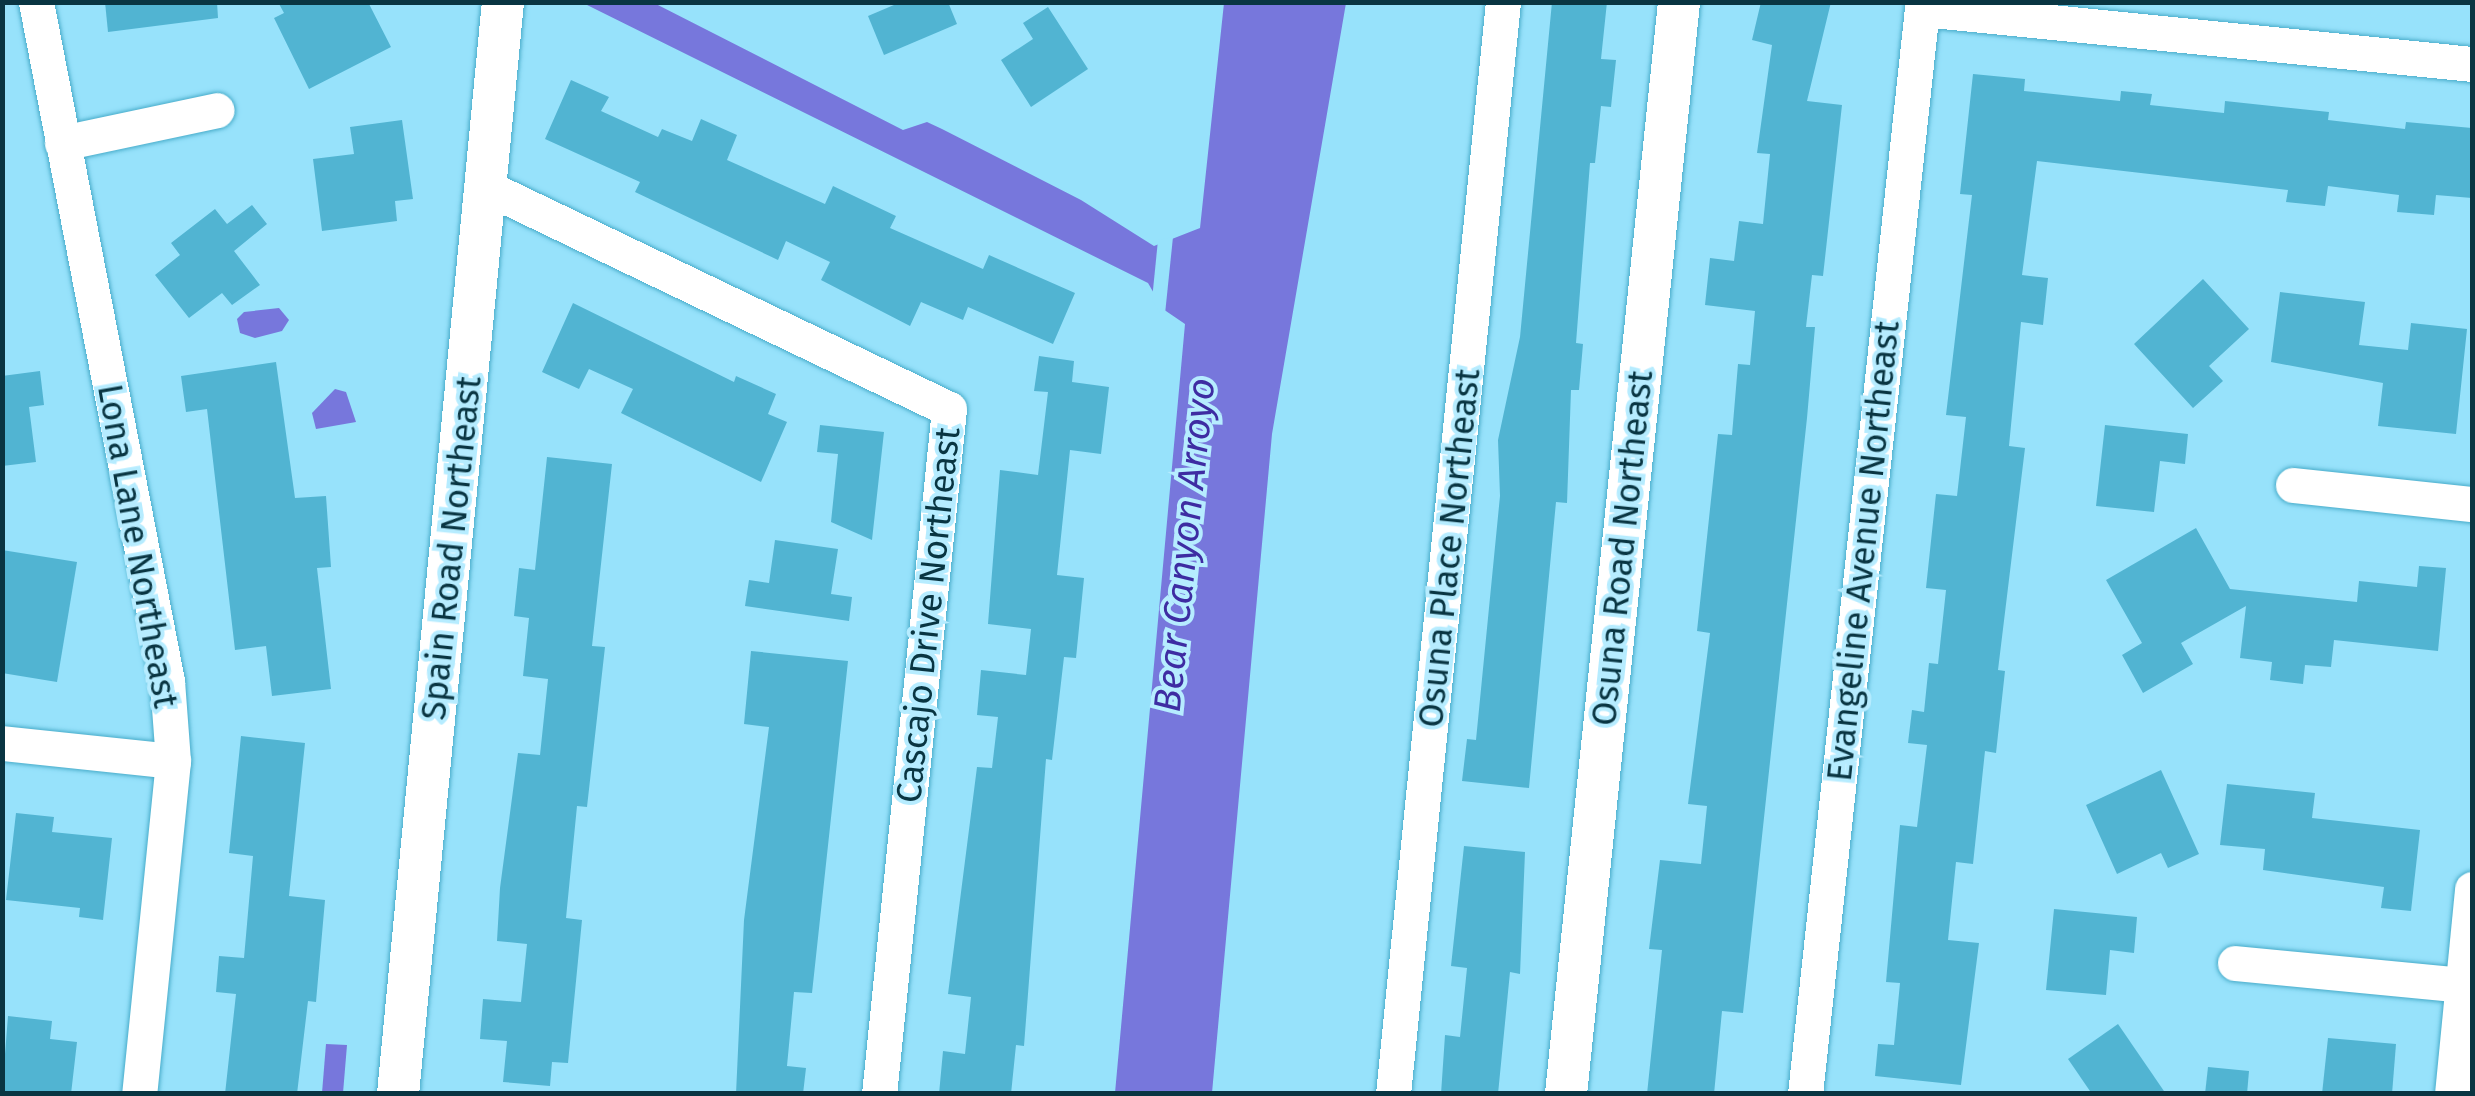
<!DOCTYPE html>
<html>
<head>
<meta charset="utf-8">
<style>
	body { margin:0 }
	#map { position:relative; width:2475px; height:1096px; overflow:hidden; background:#97e2fb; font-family:"Fira Sans",sans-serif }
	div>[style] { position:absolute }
	.water>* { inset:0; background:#7777dc }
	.pier>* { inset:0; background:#97e2fb }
	.building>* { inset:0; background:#51b4d2 }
	.roads { filter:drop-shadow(0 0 2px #48acca) drop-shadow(0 0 2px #48acca) }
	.minor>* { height:35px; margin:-17.5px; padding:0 17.5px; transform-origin:17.5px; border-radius:17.5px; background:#fff }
	.tertiary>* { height:42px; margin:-21px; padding:0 21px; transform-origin:21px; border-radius:21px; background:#fff }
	span { translate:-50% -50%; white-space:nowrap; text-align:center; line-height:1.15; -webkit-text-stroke:8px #b6ecff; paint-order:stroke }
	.street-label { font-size:35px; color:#093542 }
	.water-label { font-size:38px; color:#3e2ca2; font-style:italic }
	.frame { position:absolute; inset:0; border:5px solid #093542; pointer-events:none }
</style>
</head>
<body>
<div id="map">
	<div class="water">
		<div style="clip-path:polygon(583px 3px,654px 3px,903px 130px,927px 122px,942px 129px,1081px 200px,1154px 246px,1200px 228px,1224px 3px,1346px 3px,1272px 434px,1212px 1093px,1115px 1093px,1185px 324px,1163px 309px,1148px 283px)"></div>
		<div style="clip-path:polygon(279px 308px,289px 320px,282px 331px,255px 338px,240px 333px,237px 319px,244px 312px)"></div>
		<div style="clip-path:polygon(335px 389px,346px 392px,356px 422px,316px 429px,312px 413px)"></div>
		<div style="clip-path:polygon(326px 1044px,347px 1045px,343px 1093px,322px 1093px)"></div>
	</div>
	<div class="pier">
		<div style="clip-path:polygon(1173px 237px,1165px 314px,1160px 313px,1152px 300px,1158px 240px)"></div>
	</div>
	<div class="building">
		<div style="clip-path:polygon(105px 2px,217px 2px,218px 18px,108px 32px)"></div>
		<div style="clip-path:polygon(278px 2px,368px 2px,391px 47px,309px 89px,274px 18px,284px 13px)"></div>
		<div style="clip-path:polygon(901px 2px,948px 2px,957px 24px,884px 55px,868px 16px)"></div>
		<div style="clip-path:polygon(1552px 2px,1607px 2px,1601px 59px,1616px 60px,1611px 107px,1601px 106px,1595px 163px,1590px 163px,1576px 343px,1583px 344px,1579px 390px,1571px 390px,1567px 503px,1556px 502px,1529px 788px,1462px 781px,1467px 739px,1476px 740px,1500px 496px,1498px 440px,1520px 337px)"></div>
		<div style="clip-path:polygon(1761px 2px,1831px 2px,1807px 101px,1842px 105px,1823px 276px,1812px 275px,1806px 327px,1815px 327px,1807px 418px,1743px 1013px,1722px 1011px,1714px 1094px,1647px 1094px,1662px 950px,1649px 949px,1660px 860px,1701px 864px,1707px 806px,1688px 804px,1710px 633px,1697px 631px,1718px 434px,1732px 435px,1738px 364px,1750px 365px,1755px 311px,1705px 305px,1710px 258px,1734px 261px,1739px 221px,1763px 224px,1770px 154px,1757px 153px,1772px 45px,1752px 40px)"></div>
		<div style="clip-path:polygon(1048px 7px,1088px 69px,1031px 107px,1001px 60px,1033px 39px,1023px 23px)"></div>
		<div style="clip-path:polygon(1973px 74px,2025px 79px,2024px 91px,2120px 101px,2121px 91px,2152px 94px,2150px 105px,2224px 113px,2225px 101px,2329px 112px,2328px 120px,2405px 129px,2406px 122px,2472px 128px,2472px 198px,2436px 195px,2434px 215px,2397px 212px,2399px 195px,2328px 186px,2325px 206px,2286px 202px,2288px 190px,2037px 161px,2022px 275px,2048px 278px,2043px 325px,2021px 322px,2009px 446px,2025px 448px,1998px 670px,2005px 671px,1996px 753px,1985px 751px,1973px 864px,1956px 862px,1948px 940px,1979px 943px,1961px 1085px,1875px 1076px,1878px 1044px,1894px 1045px,1900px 983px,1886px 982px,1900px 825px,1917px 827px,1927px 745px,1908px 743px,1912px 710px,1924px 712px,1929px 663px,1938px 664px,1946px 590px,1926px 588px,1936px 494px,1957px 496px,1966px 417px,1946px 415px,1972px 195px,1960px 194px)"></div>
		<div style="clip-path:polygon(571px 80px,609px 97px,601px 111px,658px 137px,662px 129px,692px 141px,701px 119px,737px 135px,727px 160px,825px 204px,833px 186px,896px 216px,890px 228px,983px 269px,989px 255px,1075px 293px,1053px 344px,968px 307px,963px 320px,921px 302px,910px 326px,821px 280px,830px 262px,786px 241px,778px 260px,635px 192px,640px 182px,545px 139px)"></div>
		<div style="clip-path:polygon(402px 120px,413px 199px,395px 201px,397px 221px,322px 231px,313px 159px,354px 154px,350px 127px)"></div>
		<div style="clip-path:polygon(252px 205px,267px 224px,234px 251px,260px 285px,232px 305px,222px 293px,189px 318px,155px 275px,180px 255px,171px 243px,215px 209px,227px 224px)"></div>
		<div style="clip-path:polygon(2203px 279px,2249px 329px,2209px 366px,2223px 381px,2193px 408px,2134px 344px)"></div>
		<div style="clip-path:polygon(2280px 292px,2365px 302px,2359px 345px,2408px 350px,2411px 323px,2467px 329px,2456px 434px,2378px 426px,2383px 383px,2271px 362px)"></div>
		<div style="clip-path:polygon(573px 303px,734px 382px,736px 376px,776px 394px,768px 414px,787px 422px,761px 482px,621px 413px,633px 389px,589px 369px,579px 389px,542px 372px)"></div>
		<div style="clip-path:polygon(1039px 356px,1074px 361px,1072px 382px,1109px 387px,1101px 454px,1070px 450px,1057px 575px,1084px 578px,1076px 658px,1064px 657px,1052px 760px,1046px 759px,1024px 1046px,1016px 1045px,1011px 1094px,939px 1094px,943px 1051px,965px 1054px,971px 997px,948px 994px,977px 767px,992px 768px,998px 717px,977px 715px,981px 670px,1026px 675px,1031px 629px,988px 624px,1000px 470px,1038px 475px,1048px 392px,1034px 391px)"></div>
		<div style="clip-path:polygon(276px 362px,295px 498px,326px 496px,331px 567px,317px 568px,331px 689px,272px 696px,266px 646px,235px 650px,207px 409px,186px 412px,181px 376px)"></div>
		<div style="clip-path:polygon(40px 371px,44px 405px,29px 407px,36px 462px,2px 466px,2px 376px)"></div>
		<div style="clip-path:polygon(820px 425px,884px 432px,872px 540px,831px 522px,838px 454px,817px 452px)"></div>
		<div style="clip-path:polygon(2105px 425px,2188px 434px,2185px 464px,2160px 461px,2154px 512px,2096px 506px)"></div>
		<div style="clip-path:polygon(547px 457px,612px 464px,592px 646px,605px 647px,587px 807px,577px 806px,566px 918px,582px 920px,568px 1063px,552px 1062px,550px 1086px,503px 1082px,507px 1041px,480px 1039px,483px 999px,521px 1002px,527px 944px,497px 941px,500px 888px,518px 753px,540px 755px,548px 679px,523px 676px,529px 618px,514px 616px,519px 568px,535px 570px)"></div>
		<div style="clip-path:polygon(2196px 528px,2230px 589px,2357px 602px,2359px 581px,2417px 587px,2419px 566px,2446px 568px,2438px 651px,2334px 640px,2331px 667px,2305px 665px,2303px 684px,2270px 680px,2272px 662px,2240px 658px,2246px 606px,2181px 643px,2193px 664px,2143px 693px,2122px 655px,2142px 643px,2106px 580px)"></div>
		<div style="clip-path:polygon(775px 540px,838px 549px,831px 594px,852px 597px,849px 621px,745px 606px,749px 580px,769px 583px)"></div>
		<div style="clip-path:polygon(2px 550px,77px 562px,57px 682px,2px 673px)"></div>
		<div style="clip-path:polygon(751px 651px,848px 661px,812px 993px,794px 992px,787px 1066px,806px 1068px,803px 1094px,736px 1094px,744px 920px,769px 727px,744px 724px)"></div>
		<div style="clip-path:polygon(241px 736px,305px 743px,289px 896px,325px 900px,316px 1002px,308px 1001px,297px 1094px,225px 1094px,236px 994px,216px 992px,219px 956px,244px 958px,253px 856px,229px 853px)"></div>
		<div style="clip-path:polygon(2161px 770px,2199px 854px,2168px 868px,2161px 853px,2117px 874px,2086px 805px)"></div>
		<div style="clip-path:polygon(2227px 784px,2315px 793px,2312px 818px,2420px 830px,2411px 911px,2381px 908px,2384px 887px,2263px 870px,2265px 849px,2220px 845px)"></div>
		<div style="clip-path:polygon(16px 813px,54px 817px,52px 832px,112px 838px,103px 920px,79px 917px,80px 908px,6px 900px)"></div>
		<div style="clip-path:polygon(1464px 846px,1525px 852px,1520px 974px,1510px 972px,1498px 1094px,1441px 1094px,1445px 1035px,1460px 1037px,1467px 968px,1451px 966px)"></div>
		<div style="clip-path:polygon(2054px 909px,2137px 917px,2134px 953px,2110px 950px,2106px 995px,2046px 990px)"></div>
		<div style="clip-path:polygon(8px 1016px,52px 1021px,50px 1039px,77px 1042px,71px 1094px,2px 1092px)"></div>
		<div style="clip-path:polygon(2118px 1024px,2166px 1094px,2092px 1094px,2068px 1059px)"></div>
		<div style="clip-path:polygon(2328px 1038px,2396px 1044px,2392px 1094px,2322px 1094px)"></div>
		<div style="clip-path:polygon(2208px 1067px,2249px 1071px,2247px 1094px,2205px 1094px)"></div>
	</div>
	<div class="roads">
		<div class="minor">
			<div style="left:36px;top:2px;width:692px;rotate:79.08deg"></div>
			<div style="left:167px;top:681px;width:80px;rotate:85.7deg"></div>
			<div style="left:173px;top:761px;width:335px;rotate:95.8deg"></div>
			<div style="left:62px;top:143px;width:158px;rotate:-12deg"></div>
			<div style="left:486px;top:187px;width:513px;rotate:25.62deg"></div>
			<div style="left:949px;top:409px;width:689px;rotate:95.83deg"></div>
			<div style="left:2293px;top:485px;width:180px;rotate:6.1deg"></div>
			<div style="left:2px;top:743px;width:172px;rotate:6deg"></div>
			<div style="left:2235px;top:963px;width:229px;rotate:5.5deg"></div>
			<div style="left:1393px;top:1094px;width:1098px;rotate:-84.25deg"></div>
			<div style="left:1805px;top:1094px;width:1091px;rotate:-83.85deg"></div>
			<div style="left:1922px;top:9px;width:553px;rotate:5.71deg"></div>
			<div style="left:2452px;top:1094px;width:206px;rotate:-84.4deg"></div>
		</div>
		<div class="tertiary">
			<div style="left:398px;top:1094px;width:1097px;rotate:-84.51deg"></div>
			<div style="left:1566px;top:1094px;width:1098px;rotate:-84.09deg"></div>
		</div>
	</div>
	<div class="street-label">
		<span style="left:138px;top:546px;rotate:80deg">Lona Lane Northeast</span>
		<span style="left:451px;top:548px;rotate:-84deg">Spain Road Northeast</span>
		<span style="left:1449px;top:548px;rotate:-84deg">Osuna Place Northeast</span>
		<span style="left:1622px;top:548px;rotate:-84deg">Osuna Road Northeast</span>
		<span style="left:1863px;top:551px;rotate:-84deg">Evangeline Avenue Northeast</span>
		<span style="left:928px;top:615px;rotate:-84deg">Cascajo Drive Northeast</span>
	</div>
	<div class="water-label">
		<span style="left:1185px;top:545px;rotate:-84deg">Bear Canyon Arroyo</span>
	</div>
	<div class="frame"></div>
</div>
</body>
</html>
